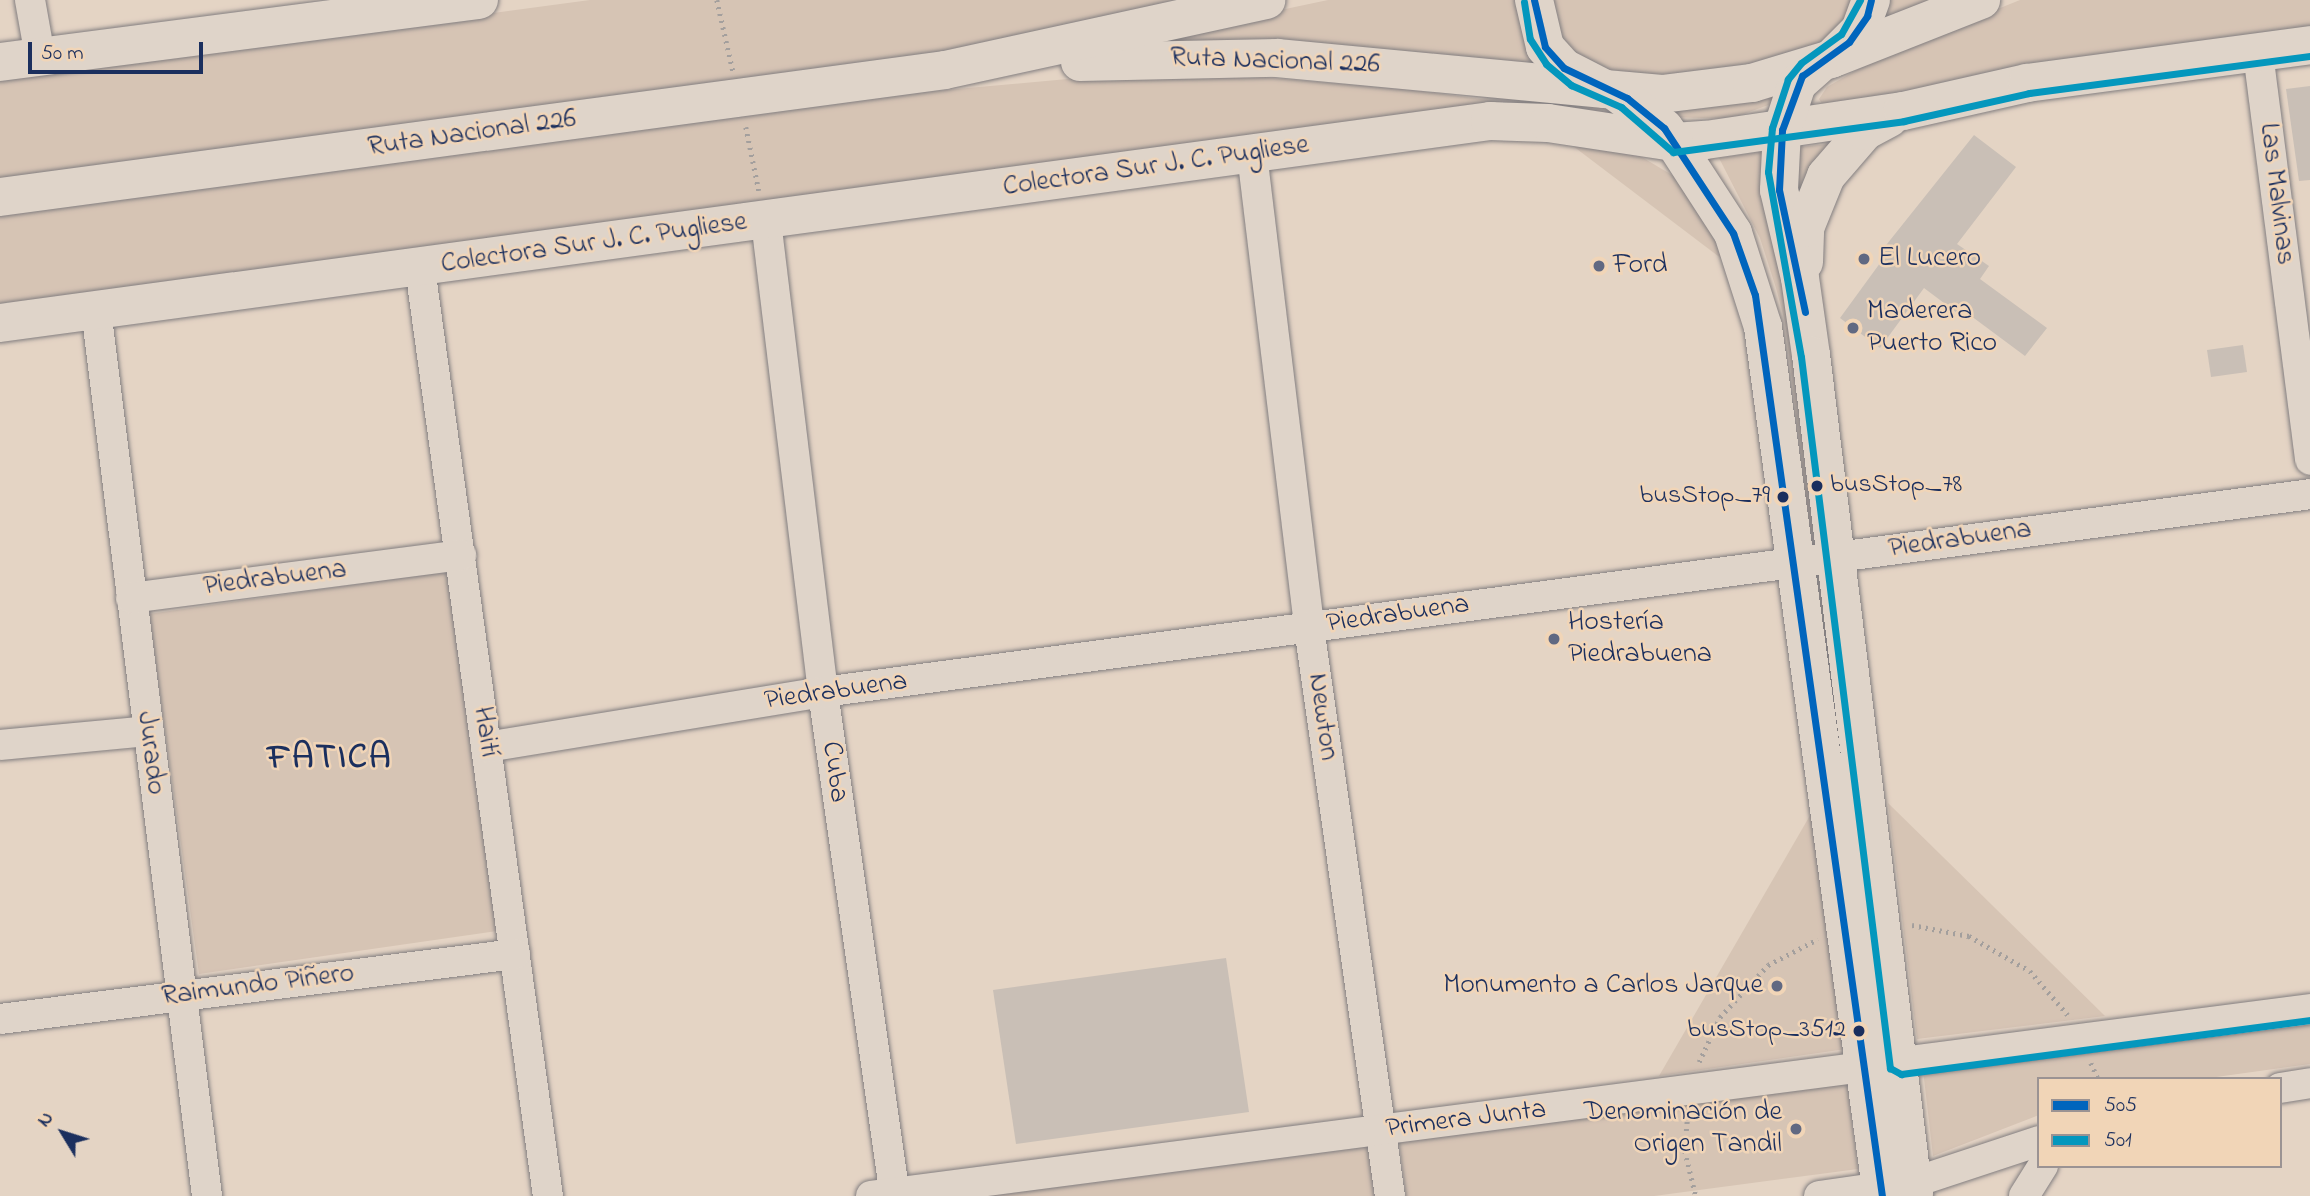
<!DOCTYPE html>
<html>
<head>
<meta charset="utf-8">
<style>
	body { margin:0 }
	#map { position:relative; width:2310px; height:1196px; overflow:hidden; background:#e4d4c4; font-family:"Indie Flower",sans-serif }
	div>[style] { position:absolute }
	.built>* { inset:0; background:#d6c4b4 }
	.building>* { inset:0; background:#c9bfb6 }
	.path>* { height:4.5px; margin-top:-2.25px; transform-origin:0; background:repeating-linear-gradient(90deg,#a39f9d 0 2px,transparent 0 7px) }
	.roads { filter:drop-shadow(0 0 2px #827e80) drop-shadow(0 0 2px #827e80) }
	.minor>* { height:30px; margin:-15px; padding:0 15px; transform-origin:15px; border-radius:15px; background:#dfd4c9 }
	.major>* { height:38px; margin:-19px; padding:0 19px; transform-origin:19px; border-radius:19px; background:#dfd4c9 }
	.highway>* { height:38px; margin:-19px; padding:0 19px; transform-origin:19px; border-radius:19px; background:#dfd4c9 }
	.bus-1>* { height:7px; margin:-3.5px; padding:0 3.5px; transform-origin:3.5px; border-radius:3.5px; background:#0065bd }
	.bus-2>* { height:7px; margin:-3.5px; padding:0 3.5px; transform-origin:3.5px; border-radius:3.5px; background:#0497bd }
	.dots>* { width:19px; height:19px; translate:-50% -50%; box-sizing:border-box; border:4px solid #f1d5b7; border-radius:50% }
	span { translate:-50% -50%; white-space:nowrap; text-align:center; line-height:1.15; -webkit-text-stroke:5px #f1d5b7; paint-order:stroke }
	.bus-label { font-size:26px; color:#1b2f5e }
	.left { translate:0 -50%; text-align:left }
	.right { translate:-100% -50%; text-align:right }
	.street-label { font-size:28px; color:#1b2f5e }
	.poi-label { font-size:28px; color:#1b2f5e }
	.district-label { font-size:35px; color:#1b2f5e; font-weight:700; letter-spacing:2px }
	.legend { position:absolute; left:2037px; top:1077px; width:245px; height:91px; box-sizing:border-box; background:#f1d5b7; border:2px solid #9b9393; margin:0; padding:9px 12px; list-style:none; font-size:21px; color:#1b2f5e }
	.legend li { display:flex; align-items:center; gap:14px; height:35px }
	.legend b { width:35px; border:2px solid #9b9393 }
	.north { position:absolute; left:28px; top:1098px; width:70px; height:70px; -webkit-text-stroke:5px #f1d5b7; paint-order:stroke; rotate:308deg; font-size:19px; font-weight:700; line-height:28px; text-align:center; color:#1b2f5e }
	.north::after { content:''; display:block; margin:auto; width:24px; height:32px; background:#1b2f5e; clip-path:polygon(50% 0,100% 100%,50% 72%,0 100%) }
	.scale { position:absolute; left:28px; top:42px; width:175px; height:32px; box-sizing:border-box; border:4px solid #1b2f5e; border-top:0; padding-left:9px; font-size:21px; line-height:24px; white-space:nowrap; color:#1b2f5e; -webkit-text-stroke:5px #f1d5b7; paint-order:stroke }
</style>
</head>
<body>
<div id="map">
	<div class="built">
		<div style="clip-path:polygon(590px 0,1193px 0,947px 52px,0 178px,0 80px)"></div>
		<div style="clip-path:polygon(1328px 0,1518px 0,1522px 34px,1537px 63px,1125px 43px)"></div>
		<div style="clip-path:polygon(1549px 0,1858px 0,1829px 42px,1708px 76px,1605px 75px,1568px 52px)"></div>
		<div style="clip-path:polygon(1889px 0,1945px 0,1880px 27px)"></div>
		<div style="clip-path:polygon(2020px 0,2310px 0,2310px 39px,1824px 107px,1819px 99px,1827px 87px,1881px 56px)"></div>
		<div style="clip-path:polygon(1100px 76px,1247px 76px,1405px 89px,1541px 107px,0 314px,0 213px,924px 92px)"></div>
		<div style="clip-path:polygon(1787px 93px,1771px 104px,1730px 119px,1672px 117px,1674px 107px)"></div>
		<div style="clip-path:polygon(1569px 143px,1635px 153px,1677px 178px,1704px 209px,1722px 259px)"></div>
		<div style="clip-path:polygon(1831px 144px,1804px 194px,1795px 194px,1798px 147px)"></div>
		<div style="clip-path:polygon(1772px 150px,1818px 531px,1810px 532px,1785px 322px,1776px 288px,1760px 238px,1719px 158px)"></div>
		<div style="clip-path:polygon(448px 571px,497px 931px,199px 974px,149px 614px)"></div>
		<div style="clip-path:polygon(1888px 803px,2105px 1016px,1917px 1039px)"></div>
		<div style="clip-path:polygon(1812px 812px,1846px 1049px,1659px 1076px)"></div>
		<div style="clip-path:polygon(2310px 1020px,2310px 1064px,2202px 1079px,2039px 1079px,2039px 1115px,1933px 1156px,1923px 1070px)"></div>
		<div style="clip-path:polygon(1847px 1082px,1858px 1169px,1654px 1196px,1406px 1196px,1399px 1140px)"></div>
		<div style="clip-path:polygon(1369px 1145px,1376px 1196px,961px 1196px)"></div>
	</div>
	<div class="building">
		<div style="clip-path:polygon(2310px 86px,2310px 180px,2299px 181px,2286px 89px)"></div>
		<div style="clip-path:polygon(1974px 135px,2016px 167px,1957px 244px,1989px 266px,1980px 279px,2047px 328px,2025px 356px,1959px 307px,1956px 312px,1924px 288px,1880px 348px,1840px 318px,1883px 259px,1879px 254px)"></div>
		<div style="clip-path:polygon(2243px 345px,2247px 372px,2211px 377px,2207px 350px)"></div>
		<div style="clip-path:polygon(1226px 958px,1249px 1112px,1016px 1144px,993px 990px)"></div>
	</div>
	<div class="path">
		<div style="left:717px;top:0;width:73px;rotate:77.3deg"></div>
		<div style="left:746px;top:127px;width:65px;rotate:78.5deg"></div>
		<div style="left:1912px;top:925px;width:58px;rotate:10.9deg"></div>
		<div style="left:1969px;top:936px;width:70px;rotate:29.8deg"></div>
		<div style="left:2030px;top:971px;width:58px;rotate:49.2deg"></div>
		<div style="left:1699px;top:1062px;width:50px;rotate:-65deg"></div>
		<div style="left:1720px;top:1017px;width:71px;rotate:-47.3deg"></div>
		<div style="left:1768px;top:965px;width:56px;rotate:-27.5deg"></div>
		<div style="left:2091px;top:1063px;width:17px;rotate:66deg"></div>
		<div style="left:1688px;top:1115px;width:36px;rotate:95deg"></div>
		<div style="left:1685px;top:1151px;width:46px;rotate:76.3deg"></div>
	</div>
	<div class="roads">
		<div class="minor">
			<div style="left:30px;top:0;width:57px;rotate:79.9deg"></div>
			<div style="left:2258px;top:53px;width:410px;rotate:82.7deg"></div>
			<div style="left:1252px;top:154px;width:476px;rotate:83.1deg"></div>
			<div style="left:1309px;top:627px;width:575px;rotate:81.9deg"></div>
			<div style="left:766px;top:221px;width:474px;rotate:83.1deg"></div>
			<div style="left:823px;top:692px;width:509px;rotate:81.87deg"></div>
			<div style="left:420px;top:268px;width:937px;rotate:82.15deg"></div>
			<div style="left:96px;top:310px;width:893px;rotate:82.86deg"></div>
			<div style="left:131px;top:598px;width:333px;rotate:-7.4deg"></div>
			<div style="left:0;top:745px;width:149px;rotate:-5.4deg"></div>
			<div style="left:487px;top:747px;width:340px;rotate:-9.3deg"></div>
			<div style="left:823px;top:692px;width:1500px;rotate:-7.58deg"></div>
			<div style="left:0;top:1019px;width:519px;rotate:-7.19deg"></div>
			<div style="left:2280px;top:1088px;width:30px;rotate:-9deg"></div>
			<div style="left:871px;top:1196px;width:1451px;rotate:-7.4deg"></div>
			<div style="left:1819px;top:1196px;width:94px;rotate:-8deg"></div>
			<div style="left:1912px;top:1183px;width:134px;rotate:-18.3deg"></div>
			<div style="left:2024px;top:1196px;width:36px;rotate:-58deg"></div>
		</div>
		<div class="major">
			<div style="left:0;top:62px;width:483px;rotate:-7.4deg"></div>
			<div style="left:1782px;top:130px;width:60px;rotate:92.9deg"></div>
			<div style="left:1779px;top:190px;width:90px;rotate:76.6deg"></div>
			<div style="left:1800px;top:278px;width:78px;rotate:81.9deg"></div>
			<div style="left:1811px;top:355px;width:847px;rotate:83.02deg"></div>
			<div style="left:1674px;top:142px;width:108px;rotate:57deg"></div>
			<div style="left:1733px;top:233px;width:99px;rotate:72.3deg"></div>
			<div style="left:1763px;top:327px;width:877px;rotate:82.2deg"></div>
			<div style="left:1804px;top:262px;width:34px;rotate:-88deg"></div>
			<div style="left:1805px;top:228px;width:56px;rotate:-68deg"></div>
			<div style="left:1826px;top:176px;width:60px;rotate:-49.1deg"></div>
			<div style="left:1865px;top:131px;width:27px;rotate:-28deg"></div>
			<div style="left:0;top:323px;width:1504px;rotate:-7.72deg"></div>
			<div style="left:1490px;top:121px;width:58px;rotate:2deg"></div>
			<div style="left:1548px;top:123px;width:127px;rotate:8.6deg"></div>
			<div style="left:1674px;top:142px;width:32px;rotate:-4deg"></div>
			<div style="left:1706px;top:140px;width:199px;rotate:-8.4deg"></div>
			<div style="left:1903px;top:111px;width:127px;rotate:-12.7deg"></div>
			<div style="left:2027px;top:83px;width:286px;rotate:-7.6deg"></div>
		</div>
		<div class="highway">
			<div style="left:1534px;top:0;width:48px;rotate:76.8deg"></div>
			<div style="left:1545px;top:47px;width:28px;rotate:48deg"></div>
			<div style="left:1564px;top:68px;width:46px;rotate:27.1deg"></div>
			<div style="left:1605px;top:89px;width:57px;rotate:5deg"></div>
			<div style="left:1662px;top:94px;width:91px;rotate:-7deg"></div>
			<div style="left:1752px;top:83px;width:83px;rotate:-16.9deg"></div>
			<div style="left:1831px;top:59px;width:41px;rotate:-45deg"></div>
			<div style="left:1860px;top:30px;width:32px;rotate:-70deg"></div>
			<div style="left:1836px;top:57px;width:156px;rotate:-21.5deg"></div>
			<div style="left:1080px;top:62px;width:197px;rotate:-1.2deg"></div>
			<div style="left:1277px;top:58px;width:329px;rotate:5.4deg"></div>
			<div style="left:1616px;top:92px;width:60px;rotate:36.9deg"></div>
			<div style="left:1664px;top:128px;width:17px;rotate:54deg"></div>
			<div style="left:1782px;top:130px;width:48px;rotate:-71.9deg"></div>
			<div style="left:1797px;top:84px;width:28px;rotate:-42deg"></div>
			<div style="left:0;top:197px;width:953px;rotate:-7.65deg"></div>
			<div style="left:945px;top:70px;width:329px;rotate:-12.3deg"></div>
		</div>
	</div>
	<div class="bus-1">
		<div style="left:1534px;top:0;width:48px;rotate:76.8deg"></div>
		<div style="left:1545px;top:47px;width:28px;rotate:48deg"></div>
		<div style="left:1564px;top:68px;width:70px;rotate:25.5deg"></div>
		<div style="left:1627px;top:98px;width:48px;rotate:39deg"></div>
		<div style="left:1664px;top:128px;width:126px;rotate:56.7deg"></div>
		<div style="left:1733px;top:233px;width:66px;rotate:70.5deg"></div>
		<div style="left:1755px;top:295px;width:910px;rotate:81.98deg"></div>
		<div style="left:1805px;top:312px;width:125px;rotate:-102deg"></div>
		<div style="left:1779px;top:190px;width:60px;rotate:-87.1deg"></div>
		<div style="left:1782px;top:130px;width:58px;rotate:-69.7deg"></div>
		<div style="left:1802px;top:76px;width:58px;rotate:-35.9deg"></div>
		<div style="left:1849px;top:42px;width:32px;rotate:-55deg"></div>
		<div style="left:1867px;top:16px;width:16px;rotate:-76deg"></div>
	</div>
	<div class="bus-2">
		<div style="left:1860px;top:0;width:39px;rotate:119deg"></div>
		<div style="left:1841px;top:34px;width:49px;rotate:144.1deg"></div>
		<div style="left:1801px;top:63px;width:21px;rotate:129deg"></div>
		<div style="left:1788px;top:79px;width:52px;rotate:108.1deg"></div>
		<div style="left:1772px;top:128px;width:44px;rotate:95.2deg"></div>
		<div style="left:1768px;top:172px;width:188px;rotate:79.9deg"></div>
		<div style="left:1801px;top:357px;width:717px;rotate:82.87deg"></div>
		<div style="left:1890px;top:1068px;width:13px;rotate:29deg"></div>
		<div style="left:1901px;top:1074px;width:413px;rotate:-7.5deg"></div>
		<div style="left:1524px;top:2px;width:37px;rotate:81deg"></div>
		<div style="left:1530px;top:39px;width:30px;rotate:57deg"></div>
		<div style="left:1546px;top:64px;width:33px;rotate:40deg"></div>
		<div style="left:1571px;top:85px;width:55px;rotate:23.7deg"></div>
		<div style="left:1621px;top:107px;width:69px;rotate:40.9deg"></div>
		<div style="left:1673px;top:152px;width:233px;rotate:-7.6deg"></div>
		<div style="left:1904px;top:121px;width:128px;rotate:-12.6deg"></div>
		<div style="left:2029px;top:93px;width:283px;rotate:-7.5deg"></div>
	</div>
	<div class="dots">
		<div style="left:1864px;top:259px;background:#616982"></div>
		<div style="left:1599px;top:266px;background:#616982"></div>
		<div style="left:1853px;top:328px;background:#616982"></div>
		<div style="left:1817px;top:486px;background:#1b2f5e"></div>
		<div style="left:1783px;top:497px;background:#1b2f5e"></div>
		<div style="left:1554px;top:639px;background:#616982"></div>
		<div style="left:1777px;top:986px;background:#616982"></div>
		<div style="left:1859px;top:1031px;background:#1b2f5e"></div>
		<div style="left:1796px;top:1129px;background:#616982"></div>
	</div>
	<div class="bus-label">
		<span class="left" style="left:1830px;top:486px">busStop_78</span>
		<span class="right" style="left:1770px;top:497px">busStop_79</span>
		<span class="right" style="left:1846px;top:1031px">busStop_3512</span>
	</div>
	<div class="street-label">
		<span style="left:1275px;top:62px;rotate:2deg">Ruta Nacional 226</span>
		<span style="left:472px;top:134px;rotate:-8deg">Ruta Nacional 226</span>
		<span style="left:1156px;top:167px;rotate:-8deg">Colectora Sur J. C. Pugliese</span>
		<span style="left:2276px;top:194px;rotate:83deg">Las Malvinas</span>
		<span style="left:594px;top:244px;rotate:-8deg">Colectora Sur J. C. Pugliese</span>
		<span style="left:1960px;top:540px;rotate:-8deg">Piedrabuena</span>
		<span style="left:275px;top:579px;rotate:-7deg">Piedrabuena</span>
		<span style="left:1398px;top:615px;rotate:-8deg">Piedrabuena</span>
		<span style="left:836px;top:692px;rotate:-8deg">Piedrabuena</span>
		<span style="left:1322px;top:717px;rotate:82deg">Newton</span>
		<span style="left:485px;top:732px;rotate:82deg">Haití</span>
		<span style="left:150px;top:753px;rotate:83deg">Jurado</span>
		<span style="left:834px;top:772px;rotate:82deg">Cuba</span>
		<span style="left:258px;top:986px;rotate:-7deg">Raimundo Piñero</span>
		<span style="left:1466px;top:1120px;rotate:-7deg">Primera Junta</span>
	</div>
	<div class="poi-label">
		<span class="left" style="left:1878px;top:259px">El Lucero</span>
		<span class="left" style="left:1613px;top:266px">Ford</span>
		<span class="left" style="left:1867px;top:328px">Maderera<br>Puerto Rico</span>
		<span class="left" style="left:1568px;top:639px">Hostería<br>Piedrabuena</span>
		<span class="right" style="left:1763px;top:986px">Monumento a Carlos Jarque</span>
		<span class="right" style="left:1782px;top:1129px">Denominación de<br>Origen Tandil</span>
	</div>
	<div class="district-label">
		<span style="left:330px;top:759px">FATICA</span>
	</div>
	<ul class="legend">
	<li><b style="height:9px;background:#0065bd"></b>505</li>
	<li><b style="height:9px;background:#0497bd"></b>501</li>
	</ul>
	<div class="north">N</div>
	<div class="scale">50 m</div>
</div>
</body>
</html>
